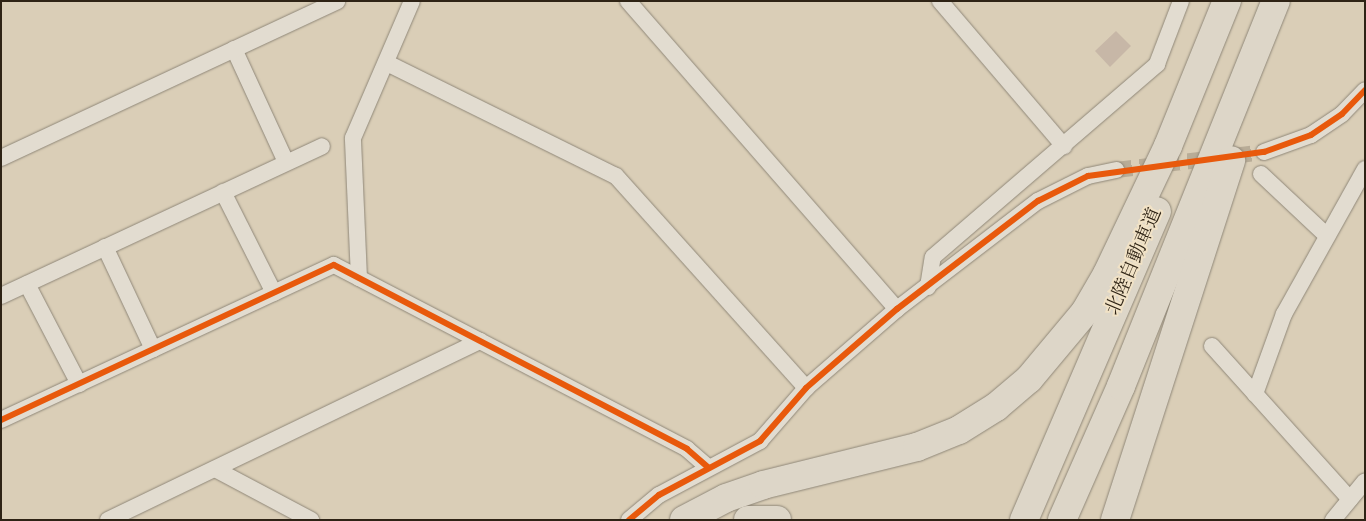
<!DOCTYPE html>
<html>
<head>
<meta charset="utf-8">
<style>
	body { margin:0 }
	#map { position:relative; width:1366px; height:521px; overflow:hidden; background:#daceb7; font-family:"IM FELL English","Noto Serif JP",serif }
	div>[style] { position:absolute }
	.building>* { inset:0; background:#c7b7a7 }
	.minor-tunnel>* { height:16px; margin-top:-8px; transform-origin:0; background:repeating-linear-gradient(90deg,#b8ac97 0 16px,transparent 0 24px) }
	.roads { filter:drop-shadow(0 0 1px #8f8778) drop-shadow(0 0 1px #8f8778) }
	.minor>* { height:16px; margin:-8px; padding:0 8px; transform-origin:8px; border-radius:8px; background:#e2dcd0 }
	.motorway>* { height:28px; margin:-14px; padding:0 14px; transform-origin:14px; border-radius:14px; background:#ddd6c8 }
	.cycleway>* { height:6px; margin:-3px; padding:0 3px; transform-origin:3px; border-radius:3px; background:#e8590c }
	span { translate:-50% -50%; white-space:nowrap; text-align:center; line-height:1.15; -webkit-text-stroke:4px #f1e2c6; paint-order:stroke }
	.street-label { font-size:19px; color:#2e2315 }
	.frame { position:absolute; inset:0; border:2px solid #2e2315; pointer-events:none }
</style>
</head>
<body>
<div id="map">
	<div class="building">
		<div style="clip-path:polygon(1116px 31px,1131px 46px,1110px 67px,1095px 51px)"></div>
	</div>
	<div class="minor-tunnel">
		<div style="left:1116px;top:170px;width:149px;rotate:-6.9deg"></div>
	</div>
	<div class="roads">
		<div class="minor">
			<div style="left:628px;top:1px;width:409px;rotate:48.9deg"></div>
			<div style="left:940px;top:1px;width:191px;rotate:49.5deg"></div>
			<div style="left:234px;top:49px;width:124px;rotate:65.3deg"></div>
			<div style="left:387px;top:63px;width:255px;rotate:26.3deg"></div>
			<div style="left:616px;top:176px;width:285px;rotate:48.1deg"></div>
			<div style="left:1264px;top:152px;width:50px;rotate:-19.9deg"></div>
			<div style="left:1311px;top:135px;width:37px;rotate:-34deg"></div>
			<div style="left:1342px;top:114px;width:33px;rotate:-46deg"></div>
			<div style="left:1px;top:158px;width:371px;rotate:-25deg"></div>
			<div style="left:1261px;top:174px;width:89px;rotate:43.2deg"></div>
			<div style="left:223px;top:192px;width:113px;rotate:63.2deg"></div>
			<div style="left:105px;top:247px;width:113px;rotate:64.8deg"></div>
			<div style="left:359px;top:278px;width:140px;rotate:-92.5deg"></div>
			<div style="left:353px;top:138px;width:149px;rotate:-66.7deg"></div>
			<div style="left:27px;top:284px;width:113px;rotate:62.5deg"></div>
			<div style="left:928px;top:287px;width:30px;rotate:-81deg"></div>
			<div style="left:933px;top:257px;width:296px;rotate:-40.7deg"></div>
			<div style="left:1157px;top:64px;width:67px;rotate:-69.1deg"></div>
			<div style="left:1px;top:296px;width:354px;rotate:-25deg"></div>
			<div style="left:1212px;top:346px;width:206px;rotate:48deg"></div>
			<div style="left:1255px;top:394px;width:85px;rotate:-70.1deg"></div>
			<div style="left:1284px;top:314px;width:166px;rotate:-60.8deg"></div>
			<div style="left:1px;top:420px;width:367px;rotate:-25deg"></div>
			<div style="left:334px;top:265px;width:398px;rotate:27.5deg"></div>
			<div style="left:687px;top:449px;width:28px;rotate:41deg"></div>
			<div style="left:215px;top:469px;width:109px;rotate:28deg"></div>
			<div style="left:108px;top:520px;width:413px;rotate:-25.7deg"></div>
			<div style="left:629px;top:520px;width:39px;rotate:-40deg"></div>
			<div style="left:659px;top:495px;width:115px;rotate:-28.1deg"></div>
			<div style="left:760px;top:441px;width:70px;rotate:-49deg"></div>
			<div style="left:806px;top:388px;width:121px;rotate:-41deg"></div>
			<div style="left:897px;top:309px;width:178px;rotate:-37.5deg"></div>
			<div style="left:1038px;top:201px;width:56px;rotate:-26.6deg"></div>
			<div style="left:1088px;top:176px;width:29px;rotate:-12deg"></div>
			<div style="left:1333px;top:520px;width:50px;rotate:-50.6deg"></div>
		</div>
		<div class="motorway">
			<div style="left:684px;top:520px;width:47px;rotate:-27.6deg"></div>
			<div style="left:726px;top:498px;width:39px;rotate:-19deg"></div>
			<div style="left:763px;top:485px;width:159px;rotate:-13.9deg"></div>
			<div style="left:917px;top:447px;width:45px;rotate:-22deg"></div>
			<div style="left:959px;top:430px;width:44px;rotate:-31.9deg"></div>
			<div style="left:996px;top:407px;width:43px;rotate:-40.3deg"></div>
			<div style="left:1029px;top:379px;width:87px;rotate:-50.1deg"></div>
			<div style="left:1085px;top:312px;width:44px;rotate:-59.9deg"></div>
			<div style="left:1107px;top:274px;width:142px;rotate:-64.5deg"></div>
			<div style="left:1168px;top:146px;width:157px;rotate:-67.9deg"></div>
			<div style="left:748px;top:520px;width:29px"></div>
			<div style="left:1024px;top:520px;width:336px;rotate:-66.7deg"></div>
			<div style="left:1062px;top:520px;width:146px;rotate:-66.2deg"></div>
			<div style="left:1121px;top:386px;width:415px;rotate:-68.1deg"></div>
			<div style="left:1115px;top:520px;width:378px;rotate:-72.1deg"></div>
		</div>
	</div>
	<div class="cycleway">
		<div style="left:1px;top:420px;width:367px;rotate:-25deg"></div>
		<div style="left:334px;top:265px;width:398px;rotate:27.5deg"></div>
		<div style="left:687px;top:449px;width:28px;rotate:41deg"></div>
		<div style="left:629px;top:520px;width:39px;rotate:-40deg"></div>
		<div style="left:659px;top:495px;width:115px;rotate:-28.1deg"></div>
		<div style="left:760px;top:441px;width:70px;rotate:-49deg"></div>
		<div style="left:806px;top:388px;width:121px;rotate:-41deg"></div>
		<div style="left:897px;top:309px;width:178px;rotate:-37.5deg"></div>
		<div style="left:1038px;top:201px;width:56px;rotate:-26.6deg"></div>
		<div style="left:1088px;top:176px;width:178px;rotate:-7.8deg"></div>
		<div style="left:1264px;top:152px;width:50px;rotate:-19.9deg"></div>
		<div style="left:1311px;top:135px;width:37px;rotate:-34deg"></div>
		<div style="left:1342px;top:114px;width:33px;rotate:-46deg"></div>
	</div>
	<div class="street-label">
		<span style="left:1135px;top:262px;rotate:-67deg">北陸自動車道</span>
	</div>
	<div class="frame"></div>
</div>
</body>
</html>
